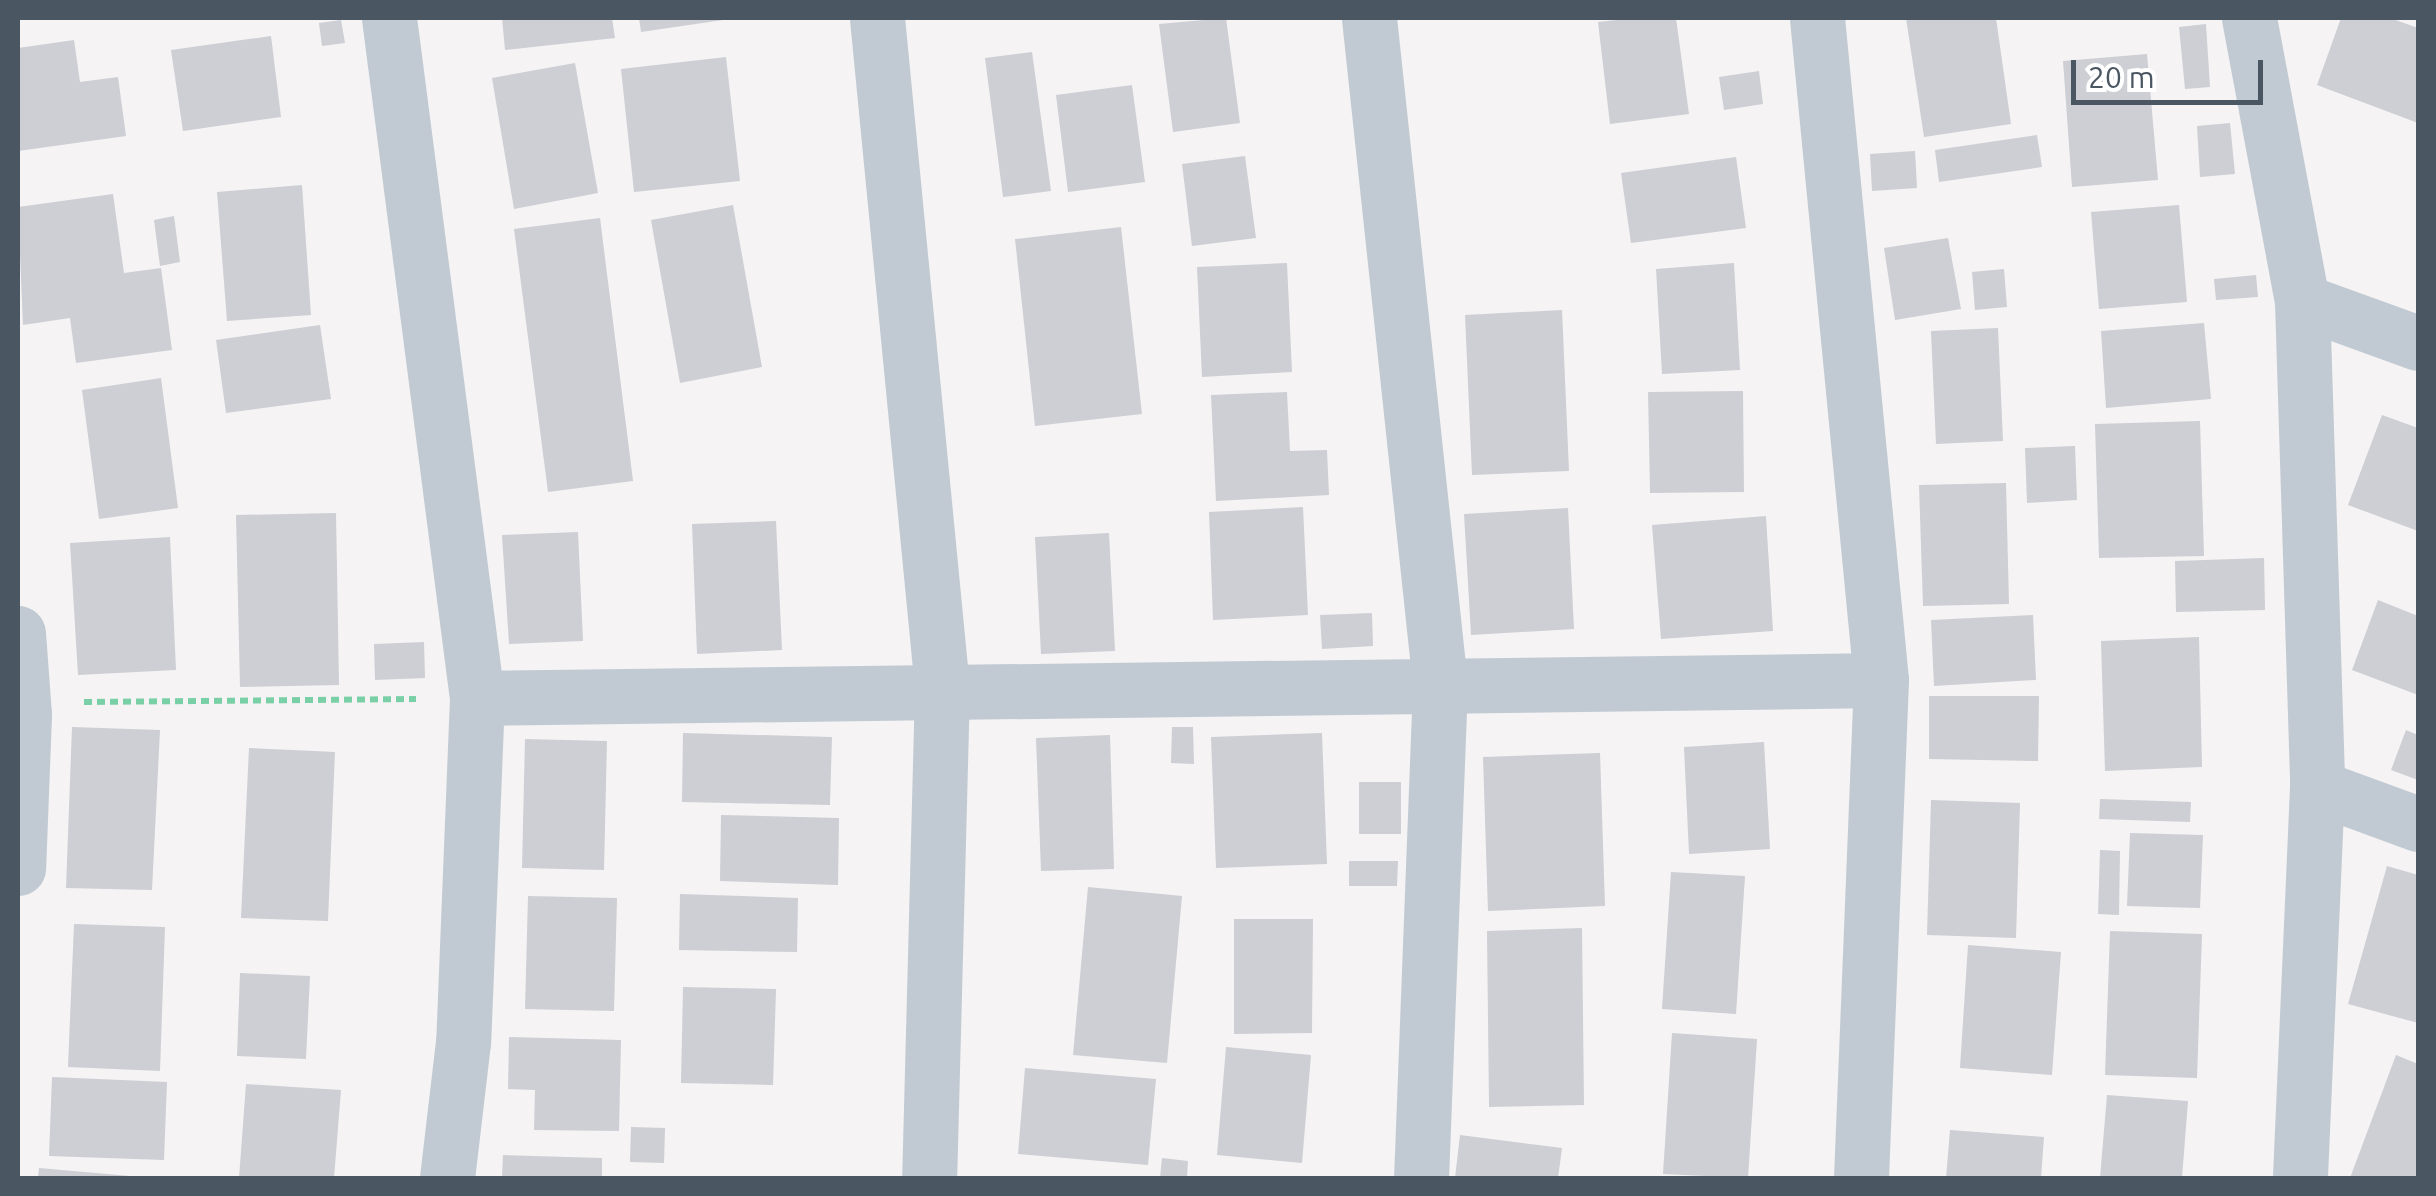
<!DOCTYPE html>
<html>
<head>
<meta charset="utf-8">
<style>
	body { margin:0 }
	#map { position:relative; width:2436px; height:1196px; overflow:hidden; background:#f5f3f3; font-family:Ubuntu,sans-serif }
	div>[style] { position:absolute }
	.building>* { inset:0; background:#cdcfd5 }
	.path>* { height:6px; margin-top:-3px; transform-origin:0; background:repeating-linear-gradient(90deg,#7ad0a6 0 8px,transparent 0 13px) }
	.minor>* { height:55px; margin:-27.5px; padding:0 27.5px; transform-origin:27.5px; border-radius:27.5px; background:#c1cad2 }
	.tertiary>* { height:55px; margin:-27.5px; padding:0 27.5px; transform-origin:27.5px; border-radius:27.5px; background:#c1cad2 }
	span { translate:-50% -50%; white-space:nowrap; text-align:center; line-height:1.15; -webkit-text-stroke:8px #fff; paint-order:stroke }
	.frame { position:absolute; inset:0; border:20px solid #4a5661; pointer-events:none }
	.scale { position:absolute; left:2071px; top:60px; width:192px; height:45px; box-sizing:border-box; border:5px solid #4a5661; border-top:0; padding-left:12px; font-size:30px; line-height:35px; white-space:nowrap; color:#4a5661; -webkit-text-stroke:8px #fff; paint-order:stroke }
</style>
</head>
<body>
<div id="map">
	<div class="building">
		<div style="clip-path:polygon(502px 18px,612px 18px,615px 38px,505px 50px)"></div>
		<div style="clip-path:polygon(639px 18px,723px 18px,723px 20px,641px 32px)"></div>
		<div style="clip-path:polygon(1226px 18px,1240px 123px,1173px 132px,1159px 24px)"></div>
		<div style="clip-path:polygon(1635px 18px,1676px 18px,1689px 114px,1610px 124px,1598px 22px)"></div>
		<div style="clip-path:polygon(1906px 18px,1996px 18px,2011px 124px,1924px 137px)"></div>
		<div style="clip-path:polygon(2341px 18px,2390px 18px,2418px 28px,2418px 123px,2317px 85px)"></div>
		<div style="clip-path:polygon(341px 20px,345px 43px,322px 46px,319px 23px)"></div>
		<div style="clip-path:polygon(2206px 24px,2210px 87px,2185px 89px,2179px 27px)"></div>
		<div style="clip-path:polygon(271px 36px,281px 117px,183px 131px,171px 50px)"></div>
		<div style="clip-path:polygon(74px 40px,80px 82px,118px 77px,126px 136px,18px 151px,18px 48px)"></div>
		<div style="clip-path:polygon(1032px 52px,1051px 191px,1003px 197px,985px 58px)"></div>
		<div style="clip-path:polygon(2147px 54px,2158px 180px,2072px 187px,2063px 61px)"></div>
		<div style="clip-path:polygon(726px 57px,740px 181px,634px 192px,621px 69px)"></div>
		<div style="clip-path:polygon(575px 63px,598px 193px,514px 209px,492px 78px)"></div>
		<div style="clip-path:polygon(1759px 71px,1763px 104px,1724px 110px,1719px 77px)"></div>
		<div style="clip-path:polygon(1132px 85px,1145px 182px,1068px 192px,1056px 95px)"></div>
		<div style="clip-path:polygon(2230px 123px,2235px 174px,2200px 177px,2197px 126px)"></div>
		<div style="clip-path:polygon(2037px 135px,2042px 167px,1939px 182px,1935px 150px)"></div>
		<div style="clip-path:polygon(1915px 151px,1917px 188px,1872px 191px,1870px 154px)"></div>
		<div style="clip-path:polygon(1245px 156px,1256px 238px,1192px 246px,1182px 164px)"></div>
		<div style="clip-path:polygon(1736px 157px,1746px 228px,1631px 243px,1621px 173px)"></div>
		<div style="clip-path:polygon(302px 185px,311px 315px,227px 321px,217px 192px)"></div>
		<div style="clip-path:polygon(113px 194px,124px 273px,161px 268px,172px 350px,76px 363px,70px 318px,23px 325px,18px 207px)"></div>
		<div style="clip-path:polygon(733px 205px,762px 367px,680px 383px,651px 220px)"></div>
		<div style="clip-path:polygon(2179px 205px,2187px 302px,2099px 309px,2091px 212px)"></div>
		<div style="clip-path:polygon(174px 216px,180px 262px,160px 266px,154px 220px)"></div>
		<div style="clip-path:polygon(600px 218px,633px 481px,548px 492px,514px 229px)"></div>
		<div style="clip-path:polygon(1121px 227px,1142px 414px,1035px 426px,1015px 239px)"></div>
		<div style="clip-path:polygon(1948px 238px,1961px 309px,1895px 320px,1884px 248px)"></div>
		<div style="clip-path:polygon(1287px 263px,1292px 372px,1202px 377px,1197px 267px)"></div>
		<div style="clip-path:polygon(1734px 263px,1740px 370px,1662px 374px,1656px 269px)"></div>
		<div style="clip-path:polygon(2004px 269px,2007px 307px,1975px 310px,1972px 272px)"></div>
		<div style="clip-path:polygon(2256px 275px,2258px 297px,2216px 300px,2214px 279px)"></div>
		<div style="clip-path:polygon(1562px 310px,1569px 471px,1472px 475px,1465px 315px)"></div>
		<div style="clip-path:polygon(2204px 323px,2211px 399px,2106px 408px,2101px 331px)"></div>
		<div style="clip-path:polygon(320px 325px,331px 399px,226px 413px,216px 340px)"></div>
		<div style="clip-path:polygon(1998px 328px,2003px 441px,1936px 444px,1931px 331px)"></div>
		<div style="clip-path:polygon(161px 378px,178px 508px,99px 519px,82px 390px)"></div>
		<div style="clip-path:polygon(1743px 391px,1744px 492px,1650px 493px,1648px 392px)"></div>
		<div style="clip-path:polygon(1287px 392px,1290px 451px,1327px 450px,1329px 495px,1216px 501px,1211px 395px)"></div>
		<div style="clip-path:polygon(2382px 415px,2418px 428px,2418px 531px,2348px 505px)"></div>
		<div style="clip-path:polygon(2200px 421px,2204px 556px,2099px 558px,2095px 424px)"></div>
		<div style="clip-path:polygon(2075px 446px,2077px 500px,2027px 503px,2025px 448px)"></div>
		<div style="clip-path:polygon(2006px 483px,2009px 604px,1923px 606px,1919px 485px)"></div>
		<div style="clip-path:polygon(1303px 507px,1308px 615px,1213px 620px,1209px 512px)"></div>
		<div style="clip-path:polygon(1568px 508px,1574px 629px,1471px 635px,1464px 514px)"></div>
		<div style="clip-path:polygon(336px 513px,339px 685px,240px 687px,236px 515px)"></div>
		<div style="clip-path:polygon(1766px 516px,1773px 631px,1661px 639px,1652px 525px)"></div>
		<div style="clip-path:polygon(776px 521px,782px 650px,697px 654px,692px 524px)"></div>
		<div style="clip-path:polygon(578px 532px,583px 641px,509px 644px,502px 535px)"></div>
		<div style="clip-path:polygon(1109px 533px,1115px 651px,1041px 654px,1035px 537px)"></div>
		<div style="clip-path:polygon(170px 537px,176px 670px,78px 675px,70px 543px)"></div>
		<div style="clip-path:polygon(2264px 558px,2265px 610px,2176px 612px,2175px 561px)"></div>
		<div style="clip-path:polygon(2378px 600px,2418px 616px,2418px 695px,2352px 670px)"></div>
		<div style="clip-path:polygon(1372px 613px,1373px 646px,1322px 649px,1320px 615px)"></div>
		<div style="clip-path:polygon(2033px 615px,2036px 680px,1934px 686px,1931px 620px)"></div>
		<div style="clip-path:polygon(2199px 637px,2202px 767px,2105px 771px,2101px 641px)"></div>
		<div style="clip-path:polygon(424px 642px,425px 678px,375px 680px,374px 644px)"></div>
		<div style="clip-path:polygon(1929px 696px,2039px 696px,2038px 761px,1929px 759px)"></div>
		<div style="clip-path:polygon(72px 727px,160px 730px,152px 890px,66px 888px)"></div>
		<div style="clip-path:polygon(1172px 727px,1193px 727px,1194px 764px,1171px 763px)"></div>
		<div style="clip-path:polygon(2406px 730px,2418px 735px,2418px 780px,2391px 770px)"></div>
		<div style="clip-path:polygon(683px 733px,832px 737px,830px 805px,682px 802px)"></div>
		<div style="clip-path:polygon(1322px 733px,1327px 864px,1216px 868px,1211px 737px)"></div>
		<div style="clip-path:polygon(1110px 735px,1114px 869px,1041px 871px,1036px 738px)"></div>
		<div style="clip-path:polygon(525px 739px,607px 741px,604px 870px,522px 868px)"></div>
		<div style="clip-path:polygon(1764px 742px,1770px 849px,1689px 854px,1684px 747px)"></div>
		<div style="clip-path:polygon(249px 748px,335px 752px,328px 921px,241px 918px)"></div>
		<div style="clip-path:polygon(1600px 753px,1605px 906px,1488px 911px,1483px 757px)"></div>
		<div style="clip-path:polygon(1359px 782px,1401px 782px,1401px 834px,1359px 834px)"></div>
		<div style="clip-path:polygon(2100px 799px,2191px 802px,2190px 822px,2099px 819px)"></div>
		<div style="clip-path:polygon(1931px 800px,2020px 803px,2016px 938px,1927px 935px)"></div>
		<div style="clip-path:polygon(721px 815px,839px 818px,838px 885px,720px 881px)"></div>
		<div style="clip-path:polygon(2130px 833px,2203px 835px,2200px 908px,2127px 906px)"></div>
		<div style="clip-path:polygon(2100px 850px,2120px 851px,2119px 915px,2098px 914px)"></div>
		<div style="clip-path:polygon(1349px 861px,1398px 861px,1397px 886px,1349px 886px)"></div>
		<div style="clip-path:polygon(2387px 866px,2418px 875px,2418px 1023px,2348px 1004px)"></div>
		<div style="clip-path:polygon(1671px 872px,1745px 876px,1736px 1014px,1662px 1009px)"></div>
		<div style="clip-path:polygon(1088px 887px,1182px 896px,1167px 1063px,1073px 1055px)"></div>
		<div style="clip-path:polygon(680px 894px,798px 898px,797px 952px,679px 950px)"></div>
		<div style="clip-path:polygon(528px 896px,617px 898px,614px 1011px,525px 1009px)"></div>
		<div style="clip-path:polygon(1234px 919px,1313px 919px,1312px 1033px,1234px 1034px)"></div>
		<div style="clip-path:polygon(74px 924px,165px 927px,160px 1071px,68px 1067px)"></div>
		<div style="clip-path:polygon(1582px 928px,1584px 1105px,1489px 1107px,1487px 931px)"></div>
		<div style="clip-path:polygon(2110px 931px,2202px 934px,2197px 1078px,2105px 1075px)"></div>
		<div style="clip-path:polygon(1968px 945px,2061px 952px,2052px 1075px,1960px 1068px)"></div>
		<div style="clip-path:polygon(240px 973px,310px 976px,306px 1059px,237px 1056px)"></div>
		<div style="clip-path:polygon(683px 987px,776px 989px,773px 1085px,681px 1083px)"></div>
		<div style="clip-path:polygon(1672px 1033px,1757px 1039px,1748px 1178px,1663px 1174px)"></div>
		<div style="clip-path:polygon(509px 1037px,621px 1040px,619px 1131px,534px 1130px,535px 1090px,508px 1089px)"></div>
		<div style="clip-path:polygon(1226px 1047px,1311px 1055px,1302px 1163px,1217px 1155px)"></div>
		<div style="clip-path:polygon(2396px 1055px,2418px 1064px,2418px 1178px,2350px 1178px)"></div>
		<div style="clip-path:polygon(1025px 1068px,1156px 1079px,1148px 1165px,1018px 1154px)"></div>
		<div style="clip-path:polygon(52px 1077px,167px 1082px,164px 1160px,49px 1156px)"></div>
		<div style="clip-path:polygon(246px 1084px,341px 1090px,334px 1178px,239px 1178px)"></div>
		<div style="clip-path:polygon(2107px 1095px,2188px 1101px,2182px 1178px,2100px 1178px)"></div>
		<div style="clip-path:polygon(631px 1127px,665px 1128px,664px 1163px,630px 1162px)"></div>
		<div style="clip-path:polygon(1950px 1130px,2044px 1137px,2041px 1178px,1946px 1178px)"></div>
		<div style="clip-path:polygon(1460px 1135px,1562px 1148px,1558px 1178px,1455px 1178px)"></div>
		<div style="clip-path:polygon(503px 1155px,602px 1158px,602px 1178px,502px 1178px)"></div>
		<div style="clip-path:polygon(1162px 1158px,1188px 1161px,1187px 1178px,1160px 1178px)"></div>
		<div style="clip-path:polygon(39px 1168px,130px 1176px,130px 1178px,38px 1178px)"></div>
	</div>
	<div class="path">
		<div style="left:84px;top:702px;width:332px;rotate:-0.5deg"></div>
	</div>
	<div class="minor">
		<div style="left:389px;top:18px;width:686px;rotate:82.63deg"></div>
		<div style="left:477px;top:698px;width:344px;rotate:92.3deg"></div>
		<div style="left:463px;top:1042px;width:137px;rotate:96.7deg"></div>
		<div style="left:1369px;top:18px;width:671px;rotate:83.92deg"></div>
		<div style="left:1440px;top:685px;width:493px;rotate:92.2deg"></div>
		<div style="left:1817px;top:18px;width:665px;rotate:84.48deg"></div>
		<div style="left:1881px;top:680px;width:498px;rotate:92.3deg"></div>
		<div style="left:2249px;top:18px;width:288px;rotate:79.4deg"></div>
		<div style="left:2302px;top:301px;width:486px;rotate:88.2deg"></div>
		<div style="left:2317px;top:787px;width:391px;rotate:92.5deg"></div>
		<div style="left:2302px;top:301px;width:123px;rotate:19.9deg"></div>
		<div style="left:18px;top:633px;width:82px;rotate:85.8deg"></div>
		<div style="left:24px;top:715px;width:153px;rotate:92.2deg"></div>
		<div style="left:477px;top:698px;width:1404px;rotate:-0.73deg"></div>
		<div style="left:2317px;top:787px;width:108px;rotate:20.1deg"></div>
	</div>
	<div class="tertiary">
		<div style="left:877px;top:18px;width:673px;rotate:84.46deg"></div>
		<div style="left:942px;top:688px;width:490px;rotate:91.5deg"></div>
	</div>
	<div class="frame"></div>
	<div class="scale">20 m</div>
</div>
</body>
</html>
